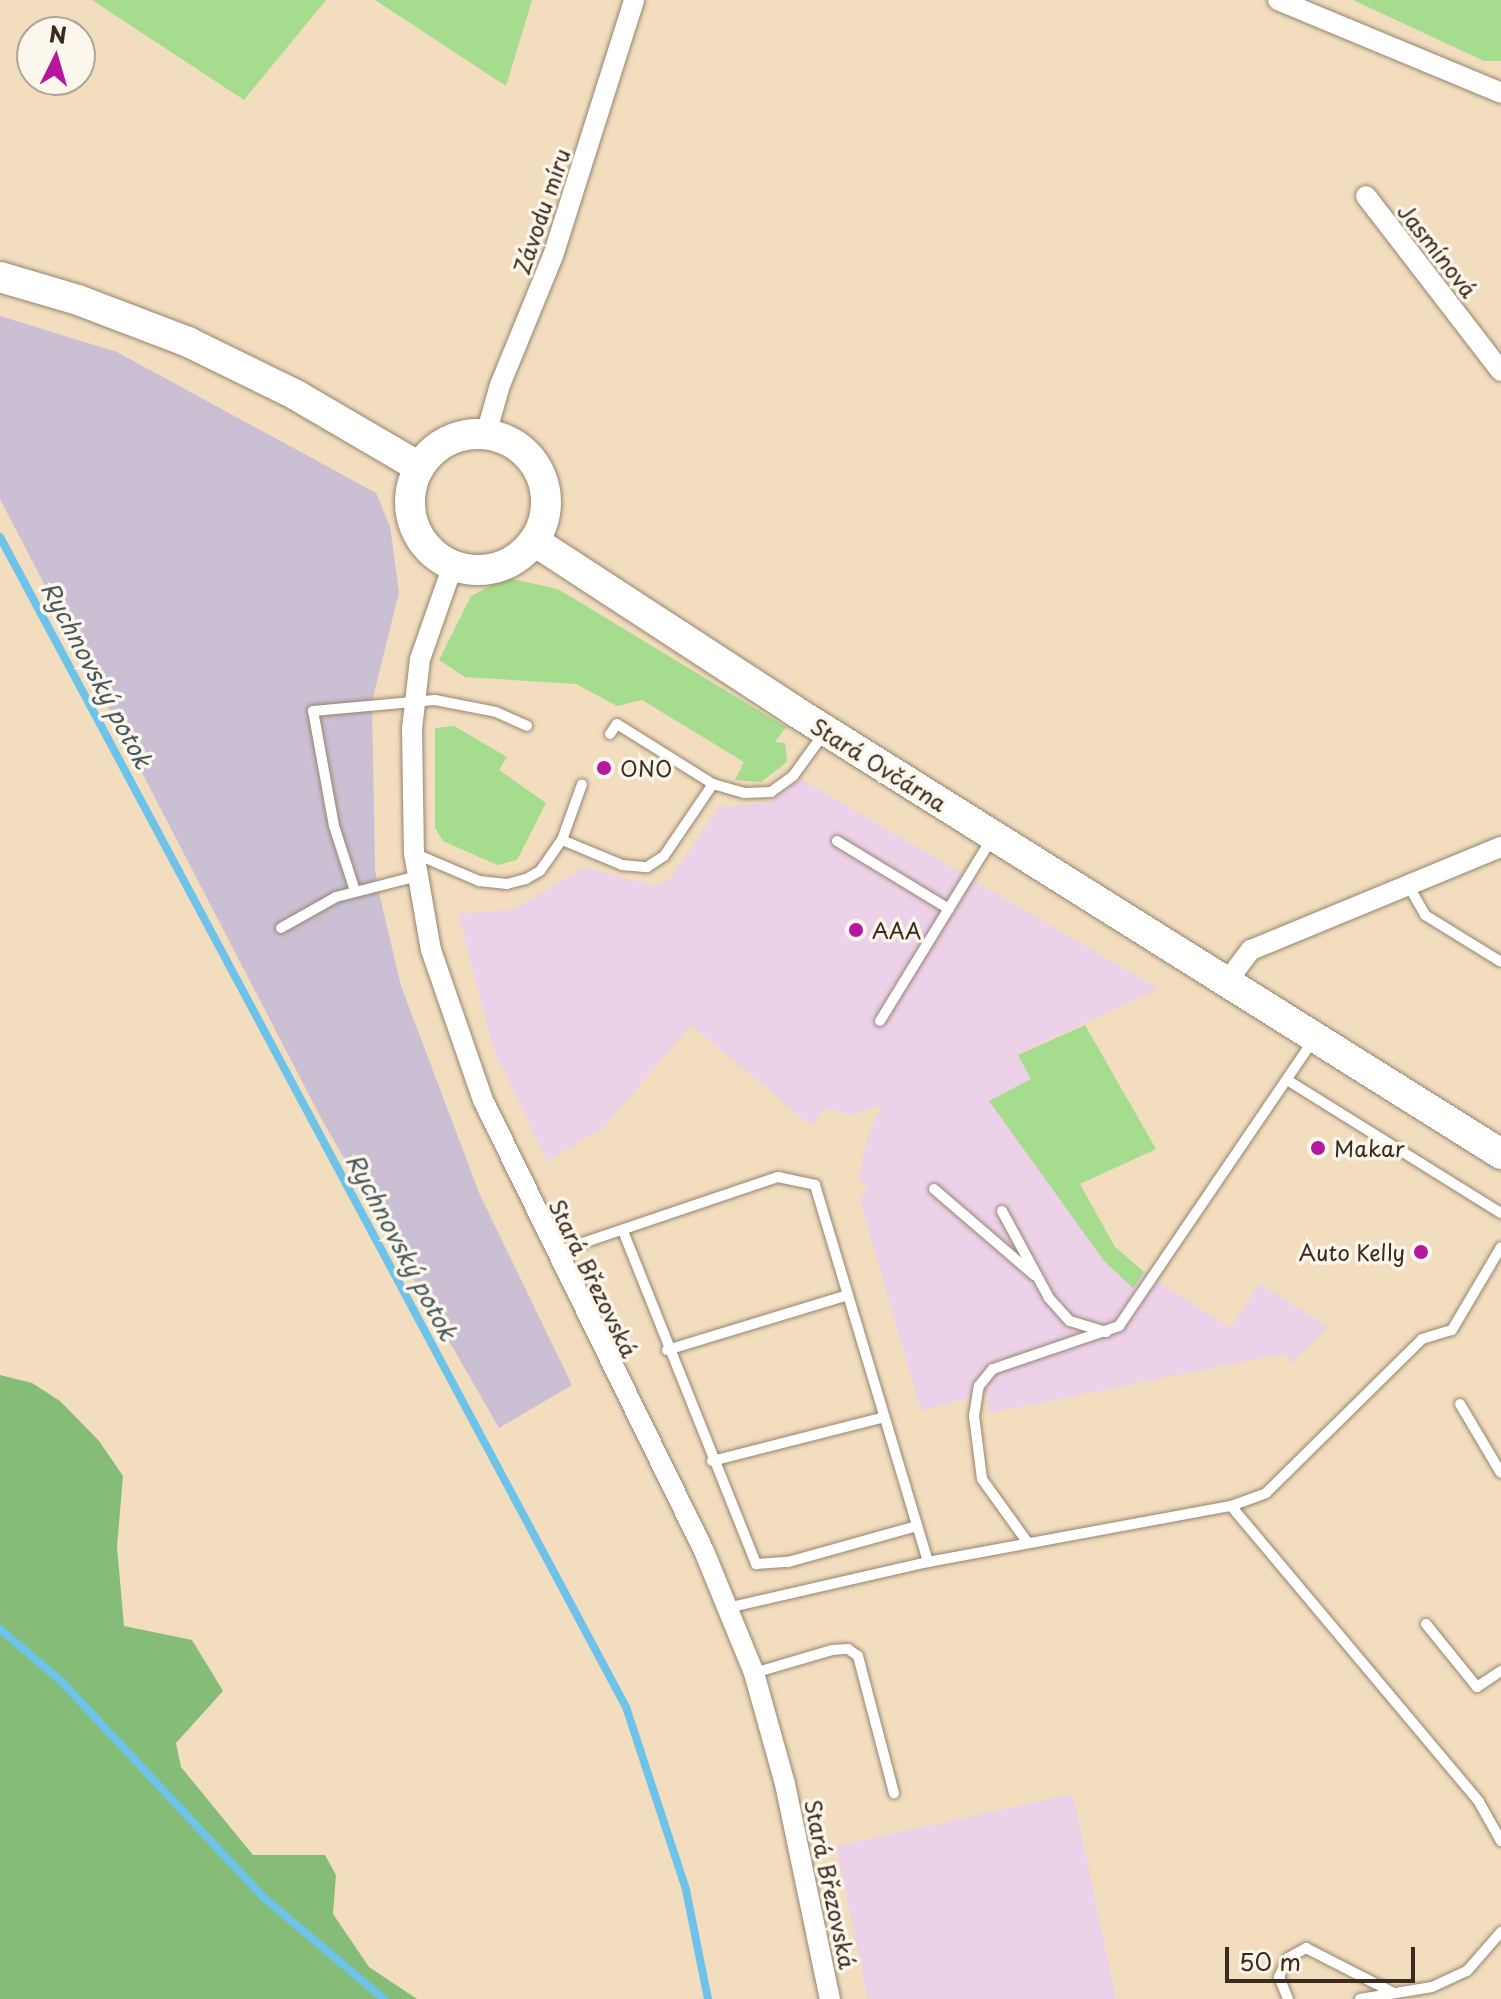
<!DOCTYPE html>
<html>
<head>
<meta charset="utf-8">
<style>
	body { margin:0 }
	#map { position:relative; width:1501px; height:1999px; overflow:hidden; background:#f2ddbf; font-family:"Playpen Sans",sans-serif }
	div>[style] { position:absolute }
	.built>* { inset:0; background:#ecd1e9 }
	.industrial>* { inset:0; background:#cbbfd4 }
	.green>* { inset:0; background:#a6dc8d }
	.forest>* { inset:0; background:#84bc78 }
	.stream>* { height:8px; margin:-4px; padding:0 4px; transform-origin:4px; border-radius:4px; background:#6ec3eb }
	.roads { filter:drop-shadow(0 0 2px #96846e) drop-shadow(0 0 2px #96846e) }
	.service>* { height:10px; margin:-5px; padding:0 5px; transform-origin:5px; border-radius:5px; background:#fff }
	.minor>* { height:20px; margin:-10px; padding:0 10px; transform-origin:10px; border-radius:10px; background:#fff }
	.secondary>* { height:30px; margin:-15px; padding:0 15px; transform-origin:15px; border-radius:15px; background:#fff }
	.secondary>.ring { margin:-15px; padding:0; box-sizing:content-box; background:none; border:30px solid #fff; border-radius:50% }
	.dots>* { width:22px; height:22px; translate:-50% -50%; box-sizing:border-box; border:4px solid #fbf7ec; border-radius:50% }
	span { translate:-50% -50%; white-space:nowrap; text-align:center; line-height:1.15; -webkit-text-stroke:7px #fbf7ec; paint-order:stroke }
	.street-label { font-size:22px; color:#3b2a1e }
	.poi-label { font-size:22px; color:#3b2a1e }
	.left { translate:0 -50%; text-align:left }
	.right { translate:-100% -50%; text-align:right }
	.water-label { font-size:24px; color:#4a585c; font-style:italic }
	.north { position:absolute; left:16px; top:16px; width:80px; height:80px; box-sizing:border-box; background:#fbf7ec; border:2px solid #aea59a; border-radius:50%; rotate:5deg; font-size:22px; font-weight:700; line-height:32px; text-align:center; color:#3b2a1e }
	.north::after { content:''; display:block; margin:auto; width:28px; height:36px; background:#b5179e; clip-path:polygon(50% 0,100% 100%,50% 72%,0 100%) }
	.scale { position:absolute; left:1225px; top:1947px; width:190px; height:36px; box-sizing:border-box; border:4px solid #3b2a1e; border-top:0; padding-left:10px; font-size:24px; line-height:28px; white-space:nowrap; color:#3b2a1e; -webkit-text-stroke:6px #fbf7ec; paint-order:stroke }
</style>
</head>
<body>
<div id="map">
	<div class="built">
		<div style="clip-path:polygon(801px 779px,1159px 989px,1018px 1054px,1031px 1079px,992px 1100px,1104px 1261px,1133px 1288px,1144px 1272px,1230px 1328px,1260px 1283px,1327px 1327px,1290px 1365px,1287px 1353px,990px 1413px,986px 1393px,921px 1411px,860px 1201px,867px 1186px,859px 1178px,868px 1135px,882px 1105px,850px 1115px,824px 1108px,812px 1126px,691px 1025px,603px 1128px,547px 1161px,493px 1048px,458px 914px,515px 909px,584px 867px,654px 886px,669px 880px,719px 807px,767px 803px)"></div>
		<div style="clip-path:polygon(1073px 1794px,1116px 1999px,868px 1999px,836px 1846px)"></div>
	</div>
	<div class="industrial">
		<div style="clip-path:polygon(0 316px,117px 352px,376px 493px,390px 526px,399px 592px,372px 702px,375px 869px,380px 897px,401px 986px,480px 1195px,572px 1385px,499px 1428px,321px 1118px,0 499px)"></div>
	</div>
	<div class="green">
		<div style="clip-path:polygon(92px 0,326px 0,244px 100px)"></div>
		<div style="clip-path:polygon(375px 0,532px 0,506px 86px)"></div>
		<div style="clip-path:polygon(1353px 0,1501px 0,1501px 61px,1484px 61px)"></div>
		<div style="clip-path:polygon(507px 578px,558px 589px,786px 727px,775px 742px,785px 743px,787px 762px,761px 782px,735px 780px,744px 762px,642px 700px,617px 706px,576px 684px,465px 677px,439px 660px,471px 596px)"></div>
		<div style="clip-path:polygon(454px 726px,507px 757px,499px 770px,546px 803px,517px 860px,498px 865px,481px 858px,443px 841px,435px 828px,435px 728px)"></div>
		<div style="clip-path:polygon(1085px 1025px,1156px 1149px,1080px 1184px,1115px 1247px,1144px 1272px,1133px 1288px,1104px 1261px,989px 1101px,1031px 1079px,1018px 1055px)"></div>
	</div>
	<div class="forest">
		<div style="clip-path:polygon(0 1375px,32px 1383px,60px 1401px,99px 1441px,123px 1476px,117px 1547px,124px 1626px,192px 1640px,223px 1691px,176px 1743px,181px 1767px,253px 1855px,325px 1855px,336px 1875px,333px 1914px,369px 1967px,417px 1999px,0 1999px)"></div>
	</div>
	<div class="stream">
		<div style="left:0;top:537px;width:1327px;rotate:61.85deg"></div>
		<div style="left:626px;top:1707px;width:193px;rotate:71.8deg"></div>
		<div style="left:686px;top:1890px;width:111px;rotate:78.6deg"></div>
		<div style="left:0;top:1629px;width:82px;rotate:40.5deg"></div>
		<div style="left:62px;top:1682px;width:293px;rotate:46.9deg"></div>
		<div style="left:262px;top:1896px;width:160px;rotate:40.2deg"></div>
	</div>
	<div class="roads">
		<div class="service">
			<div style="left:610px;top:734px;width:12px;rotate:-55deg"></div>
			<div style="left:617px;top:724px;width:113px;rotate:32deg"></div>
			<div style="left:713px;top:784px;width:33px;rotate:16deg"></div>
			<div style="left:745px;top:793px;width:26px;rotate:-2deg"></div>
			<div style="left:771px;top:792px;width:27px;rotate:-36deg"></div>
			<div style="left:793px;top:776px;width:54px;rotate:-54deg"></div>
			<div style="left:562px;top:840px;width:65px;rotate:22.6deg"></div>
			<div style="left:622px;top:865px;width:25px;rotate:5deg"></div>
			<div style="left:647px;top:867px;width:20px;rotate:-33deg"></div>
			<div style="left:664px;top:856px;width:87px;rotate:-55.8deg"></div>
			<div style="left:837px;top:841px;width:131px;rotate:31.3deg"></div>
			<div style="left:416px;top:854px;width:69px;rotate:23.2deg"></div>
			<div style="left:479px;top:881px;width:28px;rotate:6deg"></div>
			<div style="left:507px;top:884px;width:20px;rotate:-15deg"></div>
			<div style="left:526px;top:879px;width:16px;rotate:-30deg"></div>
			<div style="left:540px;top:871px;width:38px;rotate:-55deg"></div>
			<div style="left:562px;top:840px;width:59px;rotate:-70.3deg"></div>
			<div style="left:1408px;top:885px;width:34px;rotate:60deg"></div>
			<div style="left:1425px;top:915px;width:89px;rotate:31.7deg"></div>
			<div style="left:355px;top:891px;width:68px;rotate:-107.9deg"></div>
			<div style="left:334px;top:826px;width:117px;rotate:-100.3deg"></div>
			<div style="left:313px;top:711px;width:122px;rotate:-5.2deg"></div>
			<div style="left:435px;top:700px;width:62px;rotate:11.1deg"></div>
			<div style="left:496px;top:712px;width:34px;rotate:24deg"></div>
			<div style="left:281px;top:928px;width:63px;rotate:-29.4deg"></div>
			<div style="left:336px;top:897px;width:85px;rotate:-14.4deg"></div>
			<div style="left:880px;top:1021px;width:215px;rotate:-58.5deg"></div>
			<div style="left:1287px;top:1080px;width:252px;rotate:31.9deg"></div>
			<div style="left:934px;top:1189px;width:132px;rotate:40.7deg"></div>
			<div style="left:1002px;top:1211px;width:99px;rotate:61.6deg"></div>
			<div style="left:1049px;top:1298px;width:31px;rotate:48deg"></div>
			<div style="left:1070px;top:1321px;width:38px;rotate:17deg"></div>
			<div style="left:623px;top:1231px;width:359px;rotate:68.2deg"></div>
			<div style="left:756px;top:1564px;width:32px;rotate:-4deg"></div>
			<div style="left:788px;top:1562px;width:134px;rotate:-15.6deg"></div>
			<div style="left:556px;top:1252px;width:234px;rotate:-18.7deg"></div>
			<div style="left:778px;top:1177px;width:38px;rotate:12deg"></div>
			<div style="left:815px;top:1185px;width:394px;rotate:73.3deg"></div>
			<div style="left:667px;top:1350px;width:189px;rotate:-16.9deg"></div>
			<div style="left:1460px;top:1404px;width:80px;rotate:59.3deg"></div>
			<div style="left:712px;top:1461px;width:178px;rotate:-14.3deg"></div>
			<div style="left:1231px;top:1506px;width:386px;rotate:50deg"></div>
			<div style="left:1479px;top:1802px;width:45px;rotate:60.6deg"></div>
			<div style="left:1028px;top:1543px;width:79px;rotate:-125.7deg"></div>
			<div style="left:982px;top:1479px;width:64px;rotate:-97.2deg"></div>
			<div style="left:974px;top:1416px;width:30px;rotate:-81deg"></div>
			<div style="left:979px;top:1386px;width:22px;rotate:-51deg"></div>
			<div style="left:993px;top:1369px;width:133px;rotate:-18.8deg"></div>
			<div style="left:1119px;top:1326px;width:345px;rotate:-55.8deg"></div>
			<div style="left:727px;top:1608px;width:206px;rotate:-12.9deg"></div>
			<div style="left:928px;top:1562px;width:308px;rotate:-10.5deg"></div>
			<div style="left:1231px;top:1506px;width:37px;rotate:-20deg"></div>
			<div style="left:1266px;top:1493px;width:219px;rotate:-44.6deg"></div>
			<div style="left:1422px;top:1339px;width:31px;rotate:-17deg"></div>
			<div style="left:1452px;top:1330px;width:96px;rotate:-59.4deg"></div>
			<div style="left:1426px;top:1624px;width:81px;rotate:51deg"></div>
			<div style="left:1477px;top:1687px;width:29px;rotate:-34deg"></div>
			<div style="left:754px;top:1673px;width:81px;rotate:-16.4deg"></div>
			<div style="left:832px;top:1650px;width:16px;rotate:-4deg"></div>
			<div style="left:848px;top:1649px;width:12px;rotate:35deg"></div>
			<div style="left:858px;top:1656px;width:142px;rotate:75.3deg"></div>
			<div style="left:1288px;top:1999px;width:24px;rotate:-112deg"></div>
			<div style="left:1279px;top:1977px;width:21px;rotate:-65deg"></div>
			<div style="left:1288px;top:1958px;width:21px;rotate:-29deg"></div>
			<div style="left:1306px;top:1948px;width:99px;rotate:27.1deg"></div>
			<div style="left:1360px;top:1999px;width:73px;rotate:-9.5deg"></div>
			<div style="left:1432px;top:1987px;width:38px;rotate:-25deg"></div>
			<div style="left:1467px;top:1971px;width:52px;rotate:-48.9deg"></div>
		</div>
		<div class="minor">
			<div style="left:1278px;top:0;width:242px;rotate:22.6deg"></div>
			<div style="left:1366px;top:196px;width:221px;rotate:52.4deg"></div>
			<div style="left:486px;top:434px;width:51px;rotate:-74.1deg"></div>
			<div style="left:500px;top:385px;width:139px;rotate:-67.7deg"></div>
			<div style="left:553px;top:256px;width:269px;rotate:-72.4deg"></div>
			<div style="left:453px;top:565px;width:100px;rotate:109.3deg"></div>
			<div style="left:420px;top:659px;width:70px;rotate:96.5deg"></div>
			<div style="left:412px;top:729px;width:124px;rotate:89.1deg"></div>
			<div style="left:414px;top:853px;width:98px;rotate:80.1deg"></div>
			<div style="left:431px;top:950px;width:159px;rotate:70.9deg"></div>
			<div style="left:483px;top:1100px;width:502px;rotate:63.89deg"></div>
			<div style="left:704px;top:1551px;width:132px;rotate:67.7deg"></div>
			<div style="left:754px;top:1673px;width:115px;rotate:74.4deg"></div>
			<div style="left:785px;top:1784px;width:220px;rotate:78.2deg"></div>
			<div style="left:1228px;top:980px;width:38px;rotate:-53deg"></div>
			<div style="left:1251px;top:950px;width:270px;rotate:-22.4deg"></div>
		</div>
		<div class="secondary">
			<div style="left:0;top:277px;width:81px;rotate:16.4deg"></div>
			<div style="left:78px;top:300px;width:118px;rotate:20.9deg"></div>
			<div style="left:188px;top:342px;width:120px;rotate:26.1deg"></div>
			<div style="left:296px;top:395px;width:143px;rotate:30.3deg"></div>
			<div class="ring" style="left:410px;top:434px;width:106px;height:106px"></div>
			<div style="left:534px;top:541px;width:309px;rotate:33.1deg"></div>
			<div style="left:793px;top:710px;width:836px;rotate:32.09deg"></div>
		</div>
	</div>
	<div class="dots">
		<div style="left:604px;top:768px;background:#b5179e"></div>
		<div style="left:856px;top:930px;background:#b5179e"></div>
		<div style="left:1318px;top:1148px;background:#b5179e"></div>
		<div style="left:1421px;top:1252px;background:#b5179e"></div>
	</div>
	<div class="street-label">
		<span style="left:541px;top:211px;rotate:-71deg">Závodu míru</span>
		<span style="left:1438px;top:250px;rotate:52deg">Jasmínová</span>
		<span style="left:879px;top:764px;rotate:32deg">Stará Ovčárna</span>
		<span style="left:594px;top:1278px;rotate:64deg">Stará Březovská</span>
		<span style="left:831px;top:1884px;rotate:78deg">Stará Březovská</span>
	</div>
	<div class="poi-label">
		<span class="left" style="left:620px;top:768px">ONO</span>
		<span class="left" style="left:872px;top:930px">AAA</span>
		<span class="left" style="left:1334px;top:1148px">Makar</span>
		<span class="right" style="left:1405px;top:1252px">Auto Kelly</span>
	</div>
	<div class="water-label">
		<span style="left:97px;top:675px;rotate:62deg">Rychnovský potok</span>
		<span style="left:402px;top:1247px;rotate:62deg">Rychnovský potok</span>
	</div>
	<div class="north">N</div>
	<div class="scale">50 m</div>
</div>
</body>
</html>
